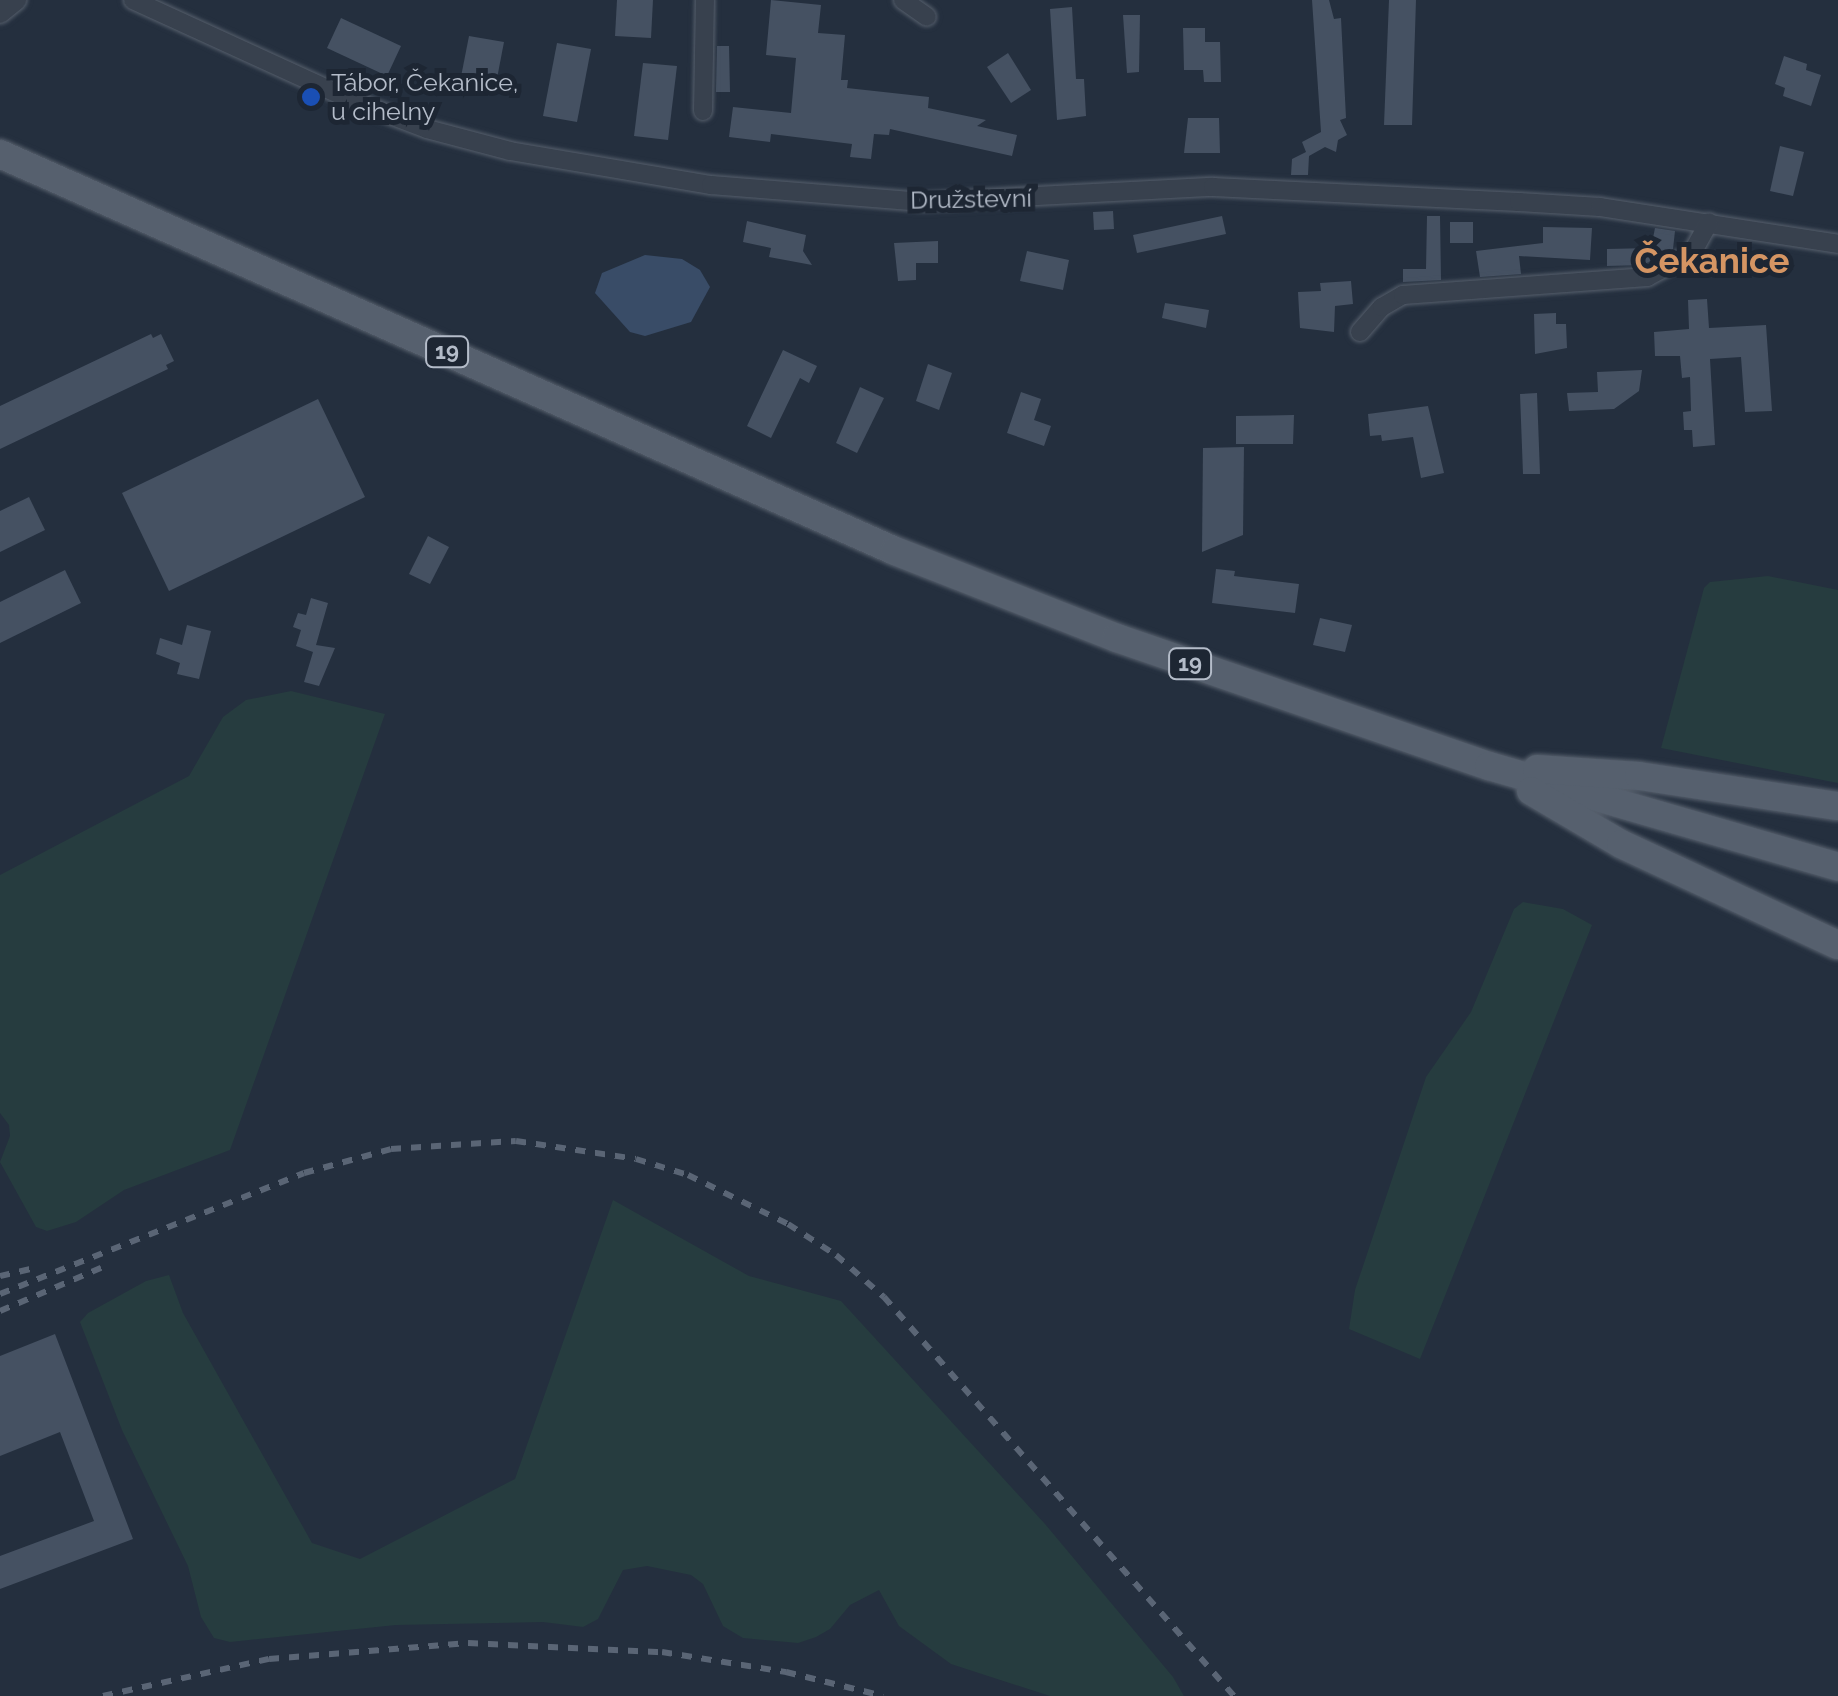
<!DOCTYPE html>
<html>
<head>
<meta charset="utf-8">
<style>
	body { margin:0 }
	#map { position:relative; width:1838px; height:1696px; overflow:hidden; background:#242f3e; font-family:Raleway,sans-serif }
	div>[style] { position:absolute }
	.green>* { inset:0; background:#263c3f }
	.water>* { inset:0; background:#394c67 }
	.building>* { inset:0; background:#455162 }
	.roads { filter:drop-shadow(0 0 2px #565f6c) drop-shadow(0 0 2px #565f6c) }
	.minor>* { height:18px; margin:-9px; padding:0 9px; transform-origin:9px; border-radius:9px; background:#38414e }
	.tertiary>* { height:20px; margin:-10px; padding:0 10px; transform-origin:10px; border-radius:10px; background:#38414e }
	.primary>* { height:28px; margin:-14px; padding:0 14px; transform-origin:14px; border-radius:14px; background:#56606e }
	.rail>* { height:6px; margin-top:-3px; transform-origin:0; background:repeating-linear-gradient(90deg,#5a6575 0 10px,transparent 0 20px) }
	.dots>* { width:28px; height:28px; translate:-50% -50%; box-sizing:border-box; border:5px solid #1d2633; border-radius:50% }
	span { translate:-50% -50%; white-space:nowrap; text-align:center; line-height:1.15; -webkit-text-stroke:10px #1d2633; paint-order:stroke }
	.shield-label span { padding:2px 8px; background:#1d2633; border:2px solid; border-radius:8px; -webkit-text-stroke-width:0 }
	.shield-label { font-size:22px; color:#b4bcc9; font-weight:700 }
	.poi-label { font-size:25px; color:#b4bcc9 }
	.left { translate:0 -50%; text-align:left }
	.street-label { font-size:25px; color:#b4bcc9 }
	.district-label { font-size:35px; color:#d59563; font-weight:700 }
</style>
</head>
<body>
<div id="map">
	<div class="green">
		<div style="clip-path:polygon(1768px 576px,1838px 590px,1838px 783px,1661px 748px,1704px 588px,1710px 582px)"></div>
		<div style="clip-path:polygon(291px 691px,385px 714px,230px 1150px,124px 1190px,76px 1222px,47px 1231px,36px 1227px,0 1162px,10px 1136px,9px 1125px,0 1113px,0 875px,189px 776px,223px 717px,246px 700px)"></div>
		<div style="clip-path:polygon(1523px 902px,1563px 909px,1592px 925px,1420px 1359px,1349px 1329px,1355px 1290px,1426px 1077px,1471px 1012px,1514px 909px)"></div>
		<div style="clip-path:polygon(613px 1200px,749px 1276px,841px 1301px,1045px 1524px,1173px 1677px,1184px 1696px,1050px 1696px,951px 1664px,899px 1626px,879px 1590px,850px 1605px,830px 1629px,816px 1637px,798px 1643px,743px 1638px,723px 1626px,703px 1584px,691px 1575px,647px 1566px,623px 1570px,598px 1619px,583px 1627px,543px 1622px,396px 1625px,230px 1642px,214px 1638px,201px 1617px,188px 1566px,122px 1430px,80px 1322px,88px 1313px,146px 1281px,169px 1275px,183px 1313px,312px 1543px,360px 1559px,515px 1479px)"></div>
	</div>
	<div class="water">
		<div style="clip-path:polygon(645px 255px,682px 259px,700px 270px,710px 287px,691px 322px,645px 336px,630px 332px,595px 293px,602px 273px)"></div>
	</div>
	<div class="building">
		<div style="clip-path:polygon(617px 0,653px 0,651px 38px,615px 36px)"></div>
		<div style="clip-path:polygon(771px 0,821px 5px,818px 33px,845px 35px,841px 80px,848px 80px,847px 88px,929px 97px,928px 108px,986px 120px,977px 126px,1017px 135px,1012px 156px,890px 129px,889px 135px,874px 134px,871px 159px,850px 157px,852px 144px,771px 134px,770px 142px,729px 137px,733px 107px,791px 113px,796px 58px,766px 55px)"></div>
		<div style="clip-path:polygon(1312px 0,1329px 0,1334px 19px,1341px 18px,1346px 118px,1340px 120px,1347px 135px,1338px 140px,1336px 152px,1325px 147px,1309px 156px,1308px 175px,1291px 175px,1292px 159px,1306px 152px,1302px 142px,1321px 132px)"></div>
		<div style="clip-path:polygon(1389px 0,1416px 0,1412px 125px,1384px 125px)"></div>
		<div style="clip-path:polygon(1072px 7px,1076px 79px,1084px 79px,1086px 116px,1057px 120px,1050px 9px)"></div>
		<div style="clip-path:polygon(1123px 15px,1140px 15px,1139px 72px,1127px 73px)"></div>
		<div style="clip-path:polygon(341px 18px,401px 46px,387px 76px,327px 48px)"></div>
		<div style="clip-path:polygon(1183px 28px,1205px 28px,1205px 42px,1220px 42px,1221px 82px,1204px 82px,1203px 70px,1184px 70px)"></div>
		<div style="clip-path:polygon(469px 36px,504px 42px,494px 94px,459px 87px)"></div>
		<div style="clip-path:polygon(557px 43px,591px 49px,577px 122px,543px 116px)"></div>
		<div style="clip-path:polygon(717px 46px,729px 46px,730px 92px,716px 92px)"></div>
		<div style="clip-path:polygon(1008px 53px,1031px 90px,1011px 103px,987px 67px)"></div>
		<div style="clip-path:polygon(1784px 56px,1807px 64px,1806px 70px,1821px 75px,1811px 106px,1783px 96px,1785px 88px,1775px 84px)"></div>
		<div style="clip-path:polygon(643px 63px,677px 66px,668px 140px,634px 136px)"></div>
		<div style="clip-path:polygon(1188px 118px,1219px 118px,1220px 153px,1184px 153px)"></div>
		<div style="clip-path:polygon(1780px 146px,1804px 152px,1793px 196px,1770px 191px)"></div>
		<div style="clip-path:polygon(1113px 211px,1114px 229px,1094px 230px,1093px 212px)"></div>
		<div style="clip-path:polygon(1222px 216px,1226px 234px,1137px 253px,1133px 235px)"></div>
		<div style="clip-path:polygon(1427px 216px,1440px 216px,1441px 280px,1403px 282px,1403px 269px,1426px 269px)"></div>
		<div style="clip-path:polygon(747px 221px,806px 235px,803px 251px,812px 265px,769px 257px,771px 248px,743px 242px)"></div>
		<div style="clip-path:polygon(1450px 222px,1473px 222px,1473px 243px,1450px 243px)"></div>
		<div style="clip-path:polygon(1543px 227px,1592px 228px,1590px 260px,1519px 256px,1521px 274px,1480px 277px,1476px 251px,1543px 243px)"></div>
		<div style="clip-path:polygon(1655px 228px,1675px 231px,1673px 249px,1643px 265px,1607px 266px,1607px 249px,1651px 248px)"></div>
		<div style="clip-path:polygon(938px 241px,938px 263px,916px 263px,916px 280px,898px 281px,894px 243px)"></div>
		<div style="clip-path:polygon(1027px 251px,1069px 260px,1063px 290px,1020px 281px)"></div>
		<div style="clip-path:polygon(1351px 281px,1353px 304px,1335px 306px,1334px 332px,1300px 328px,1298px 292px,1321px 291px,1320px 283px)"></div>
		<div style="clip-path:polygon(1707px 299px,1709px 328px,1766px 325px,1772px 411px,1745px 412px,1741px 357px,1710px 359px,1715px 445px,1693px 447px,1692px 430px,1684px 430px,1683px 412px,1691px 411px,1690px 377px,1682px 378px,1680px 356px,1655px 356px,1654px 332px,1689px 329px,1688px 300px)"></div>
		<div style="clip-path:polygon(1165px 303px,1209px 310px,1206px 328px,1162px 318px)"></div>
		<div style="clip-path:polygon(1556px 313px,1556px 324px,1566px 324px,1567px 348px,1535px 354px,1534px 314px)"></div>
		<div style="clip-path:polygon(151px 334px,153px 338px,161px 334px,174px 361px,166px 365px,168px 369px,0 449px,0 406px)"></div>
		<div style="clip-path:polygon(783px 350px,817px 366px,809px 383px,800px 378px,771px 438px,747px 426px)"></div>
		<div style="clip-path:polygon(928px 364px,952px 373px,939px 410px,916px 401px)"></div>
		<div style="clip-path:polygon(1642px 370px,1639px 391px,1614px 409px,1569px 411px,1567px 393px,1598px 392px,1597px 372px)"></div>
		<div style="clip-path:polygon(860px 387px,884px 398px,857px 453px,836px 443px)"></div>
		<div style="clip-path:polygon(1021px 392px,1041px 399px,1034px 420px,1051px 426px,1044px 446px,1007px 433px)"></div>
		<div style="clip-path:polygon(1537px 393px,1540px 474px,1523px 474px,1520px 394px)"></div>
		<div style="clip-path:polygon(318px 399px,365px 497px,169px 591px,122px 493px)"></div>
		<div style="clip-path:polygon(1428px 406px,1444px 473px,1421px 478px,1413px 437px,1382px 441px,1381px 435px,1370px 436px,1368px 414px)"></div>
		<div style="clip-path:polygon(1294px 415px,1293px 444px,1236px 444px,1236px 416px)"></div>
		<div style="clip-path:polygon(1244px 447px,1243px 535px,1202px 552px,1203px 448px)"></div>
		<div style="clip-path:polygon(29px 497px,45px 530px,0 552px,0 511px)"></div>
		<div style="clip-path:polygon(428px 536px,449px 547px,430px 584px,409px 574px)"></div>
		<div style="clip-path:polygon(1216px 569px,1235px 571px,1234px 576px,1299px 584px,1295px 613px,1212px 603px)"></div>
		<div style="clip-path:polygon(65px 570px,81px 603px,0 643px,0 602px)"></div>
		<div style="clip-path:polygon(311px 598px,328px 603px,316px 645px,335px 648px,319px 686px,304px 682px,313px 652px,296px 646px,301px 630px,293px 627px,298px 613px,306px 615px)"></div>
		<div style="clip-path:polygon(1320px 618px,1352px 625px,1345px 652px,1313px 645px)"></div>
		<div style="clip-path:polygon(187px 625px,211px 631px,199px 679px,177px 674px,180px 663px,156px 654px,160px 638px,182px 645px)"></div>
		<div style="clip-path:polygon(55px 1334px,133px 1539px,0 1589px,0 1556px,94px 1521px,60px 1432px,0 1456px,0 1356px)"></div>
	</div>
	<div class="roads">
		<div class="minor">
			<div style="left:133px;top:0;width:240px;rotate:24.6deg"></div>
			<div style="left:351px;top:100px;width:81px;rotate:20.9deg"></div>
			<div style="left:427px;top:129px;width:86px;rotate:14.8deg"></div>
			<div style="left:510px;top:151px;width:204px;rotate:9.6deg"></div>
			<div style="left:711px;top:185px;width:213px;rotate:4.6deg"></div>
			<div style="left:923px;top:202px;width:290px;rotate:-3deg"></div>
			<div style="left:1213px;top:187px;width:306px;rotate:2.8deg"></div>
			<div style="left:1519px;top:202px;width:81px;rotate:3.5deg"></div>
			<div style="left:1600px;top:207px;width:241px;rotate:8.8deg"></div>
			<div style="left:903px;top:0;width:29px;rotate:35deg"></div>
			<div style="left:703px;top:111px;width:111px;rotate:-89deg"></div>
			<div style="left:1360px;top:332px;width:33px;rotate:-49deg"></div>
			<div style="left:1382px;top:307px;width:24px;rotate:-30deg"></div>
			<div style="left:1403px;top:295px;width:245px;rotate:-4.2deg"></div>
			<div style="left:1647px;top:277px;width:51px;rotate:-28.1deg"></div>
			<div style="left:1692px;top:253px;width:35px;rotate:-61deg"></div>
		</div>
		<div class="tertiary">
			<div style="left:0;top:13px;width:21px;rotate:-39deg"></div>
		</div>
		<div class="primary">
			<div style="left:0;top:154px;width:979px;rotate:23.92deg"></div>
			<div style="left:895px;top:551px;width:238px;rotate:21.4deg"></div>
			<div style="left:1117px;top:638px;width:393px;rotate:19deg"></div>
			<div style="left:1489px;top:766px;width:363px;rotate:16.1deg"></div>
			<div style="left:1537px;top:769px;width:102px;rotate:3.9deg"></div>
			<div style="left:1639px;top:776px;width:201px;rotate:8.6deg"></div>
			<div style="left:1531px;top:791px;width:104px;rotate:30.5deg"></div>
			<div style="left:1621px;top:844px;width:239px;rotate:25deg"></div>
		</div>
	</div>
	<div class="rail">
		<div style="left:0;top:1276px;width:39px;rotate:-13deg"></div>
		<div style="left:0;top:1294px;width:327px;rotate:-21.7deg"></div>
		<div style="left:304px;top:1173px;width:90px;rotate:-15.4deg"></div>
		<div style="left:391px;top:1149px;width:125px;rotate:-3.7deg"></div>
		<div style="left:516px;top:1141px;width:121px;rotate:8.5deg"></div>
		<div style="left:636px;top:1159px;width:54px;rotate:17.1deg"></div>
		<div style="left:688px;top:1175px;width:111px;rotate:26.1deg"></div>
		<div style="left:788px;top:1224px;width:57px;rotate:32.9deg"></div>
		<div style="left:836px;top:1255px;width:64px;rotate:41.2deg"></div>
		<div style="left:884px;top:1297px;width:531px;rotate:48.74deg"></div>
		<div style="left:0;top:1311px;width:110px;rotate:-23.1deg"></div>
		<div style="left:103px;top:1696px;width:170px;rotate:-12.6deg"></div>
		<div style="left:269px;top:1659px;width:200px;rotate:-4.6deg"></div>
		<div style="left:468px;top:1643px;width:194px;rotate:2.7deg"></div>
		<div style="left:662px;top:1652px;width:126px;rotate:9.2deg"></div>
		<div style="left:786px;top:1672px;width:100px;rotate:13.9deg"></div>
	</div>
	<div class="dots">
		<div style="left:311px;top:97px;background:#1a4fb4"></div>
	</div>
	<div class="shield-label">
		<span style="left:447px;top:352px">19</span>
		<span style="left:1190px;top:664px">19</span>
	</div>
	<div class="poi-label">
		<span class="left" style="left:331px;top:97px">Tábor, Čekanice,<br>u cihelny</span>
	</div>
	<div class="street-label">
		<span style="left:971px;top:199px;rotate:-1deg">Družstevní</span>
	</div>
	<div class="district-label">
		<span style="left:1712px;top:261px">Čekanice</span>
	</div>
</div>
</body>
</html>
